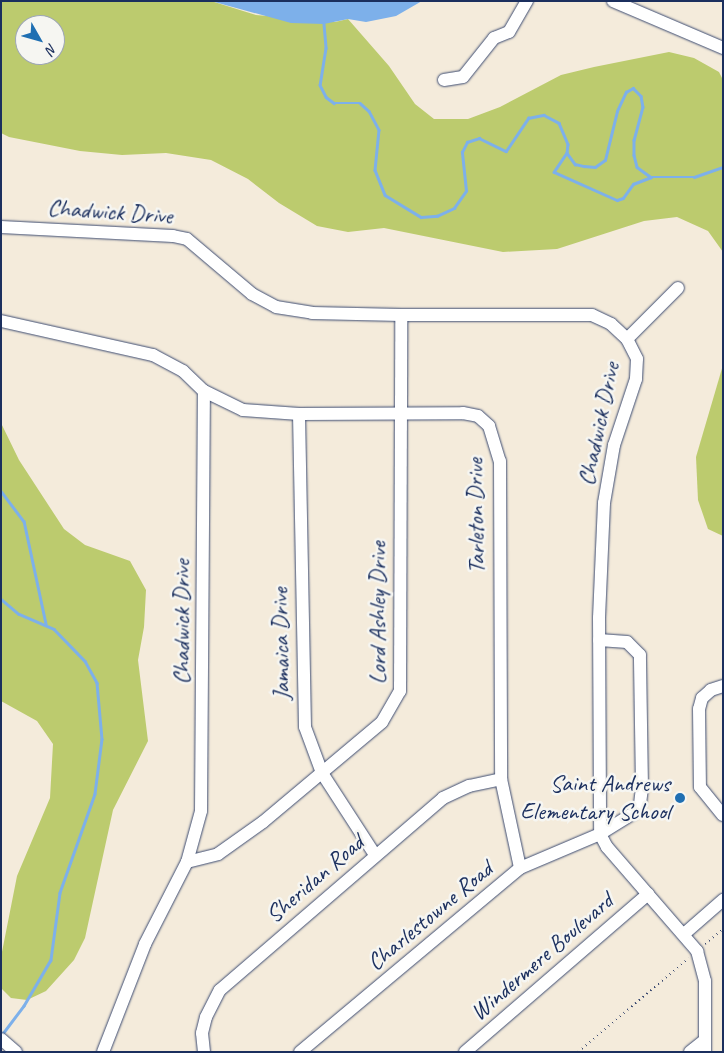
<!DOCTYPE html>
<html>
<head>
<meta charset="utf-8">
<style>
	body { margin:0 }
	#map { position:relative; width:724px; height:1053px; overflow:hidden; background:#f4ebdb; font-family:Caveat,sans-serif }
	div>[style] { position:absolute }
	.green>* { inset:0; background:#bccb6e }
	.water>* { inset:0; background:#7db0ea }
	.stream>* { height:2.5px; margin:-1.25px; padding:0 1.25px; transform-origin:1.25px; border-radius:1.25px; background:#7db0ea }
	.path>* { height:2px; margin-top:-1px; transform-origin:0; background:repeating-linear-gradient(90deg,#3c4b71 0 1px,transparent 0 5px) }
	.roads { filter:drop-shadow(0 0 1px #3c4b71) drop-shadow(0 0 1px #3c4b71) }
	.minor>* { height:12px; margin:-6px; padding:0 6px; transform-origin:6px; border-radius:6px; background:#fff }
	.dots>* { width:14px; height:14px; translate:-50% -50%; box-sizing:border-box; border:2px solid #f6f6f2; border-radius:50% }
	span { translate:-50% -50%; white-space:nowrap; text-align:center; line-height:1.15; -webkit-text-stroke:5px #f6f6f2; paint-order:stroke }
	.street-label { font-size:24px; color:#1b2f5e }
	.poi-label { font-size:24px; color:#1b2f5e }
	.right { translate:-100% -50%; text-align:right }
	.frame { position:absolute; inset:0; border:2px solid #1b2f5e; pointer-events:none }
	.north { position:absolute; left:15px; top:15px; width:50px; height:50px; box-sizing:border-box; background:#f6f6f2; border:1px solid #9ea6b7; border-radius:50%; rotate:128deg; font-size:14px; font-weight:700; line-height:20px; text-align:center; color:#1b2f5e }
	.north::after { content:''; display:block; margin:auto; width:18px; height:22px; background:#1f6fb2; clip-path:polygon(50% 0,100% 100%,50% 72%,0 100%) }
</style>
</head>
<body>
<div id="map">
	<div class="green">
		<div style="clip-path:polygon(evenodd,1px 1px,211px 1px,256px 15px,335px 22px,348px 19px,389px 66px,415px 104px,434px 119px,468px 119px,500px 107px,561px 75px,594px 67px,669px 52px,694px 58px,719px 72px,723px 80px,723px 252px,708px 231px,677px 217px,644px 221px,557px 249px,503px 252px,384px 228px,348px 232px,317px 226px,279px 203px,248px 179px,211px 160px,166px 153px,122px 155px,80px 151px,9px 137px,1px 133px,1px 1px,25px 25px,55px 25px,55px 55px,25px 55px,25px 25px)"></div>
		<div style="clip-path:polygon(723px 365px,723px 536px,708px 529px,698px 500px,696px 457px)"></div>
		<div style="clip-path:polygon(1px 423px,19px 460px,64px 529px,85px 545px,130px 561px,146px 590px,144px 627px,138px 660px,148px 741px,113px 810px,85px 938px,74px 960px,46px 991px,27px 1000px,11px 998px,1px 988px,1px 957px,17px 876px,50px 798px,53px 744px,37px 721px,1px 701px)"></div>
	</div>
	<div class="water">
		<div style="clip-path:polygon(211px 1px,422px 1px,396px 16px,366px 22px,348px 19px,324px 24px,291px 23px)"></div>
	</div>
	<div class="stream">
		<div style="left:324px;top:24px;width:24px;rotate:85deg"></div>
		<div style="left:326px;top:48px;width:37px;rotate:99deg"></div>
		<div style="left:320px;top:85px;width:13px;rotate:63deg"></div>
		<div style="left:326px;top:97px;width:10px;rotate:37deg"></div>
		<div style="left:334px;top:103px;width:26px"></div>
		<div style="left:360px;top:103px;width:12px;rotate:42deg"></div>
		<div style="left:369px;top:111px;width:21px;rotate:62deg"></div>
		<div style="left:379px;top:130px;width:40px;rotate:95.7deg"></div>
		<div style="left:375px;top:170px;width:27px;rotate:68deg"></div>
		<div style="left:385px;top:195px;width:42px;rotate:31.4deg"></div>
		<div style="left:421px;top:217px;width:16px;rotate:-4deg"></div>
		<div style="left:437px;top:216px;width:19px;rotate:-25deg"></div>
		<div style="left:454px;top:208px;width:21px;rotate:-55deg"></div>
		<div style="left:466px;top:191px;width:39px;rotate:-96deg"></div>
		<div style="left:462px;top:152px;width:11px;rotate:-63deg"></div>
		<div style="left:467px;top:142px;width:13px;rotate:-18deg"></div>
		<div style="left:479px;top:138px;width:30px;rotate:26deg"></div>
		<div style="left:506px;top:151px;width:40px;rotate:-56deg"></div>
		<div style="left:528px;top:118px;width:16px;rotate:-11deg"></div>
		<div style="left:544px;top:115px;width:17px;rotate:28deg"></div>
		<div style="left:559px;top:123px;width:23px;rotate:67deg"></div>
		<div style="left:568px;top:144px;width:9px;rotate:96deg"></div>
		<div style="left:567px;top:153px;width:23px;rotate:124deg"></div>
		<div style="left:554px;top:172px;width:69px;rotate:24deg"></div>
		<div style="left:617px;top:200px;width:6px;rotate:-18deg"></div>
		<div style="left:623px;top:198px;width:17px;rotate:-54deg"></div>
		<div style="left:633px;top:184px;width:19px;rotate:-21deg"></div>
		<div style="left:651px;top:177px;width:43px"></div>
		<div style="left:694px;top:177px;width:31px;rotate:-19deg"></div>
		<div style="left:567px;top:153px;width:14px;rotate:54deg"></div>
		<div style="left:575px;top:164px;width:9px;rotate:13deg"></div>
		<div style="left:584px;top:166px;width:11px;rotate:5deg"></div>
		<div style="left:595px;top:167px;width:12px;rotate:-35deg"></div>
		<div style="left:605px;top:160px;width:50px;rotate:-76.2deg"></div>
		<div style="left:617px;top:111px;width:21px;rotate:-65deg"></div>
		<div style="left:626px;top:92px;width:8px;rotate:-30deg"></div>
		<div style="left:633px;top:88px;width:11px;rotate:45deg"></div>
		<div style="left:641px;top:96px;width:11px;rotate:80deg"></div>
		<div style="left:643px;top:107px;width:34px;rotate:105deg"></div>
		<div style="left:634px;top:140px;width:15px;rotate:90deg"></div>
		<div style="left:634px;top:155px;width:12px;rotate:76deg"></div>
		<div style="left:637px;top:167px;width:17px;rotate:36deg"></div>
		<div style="left:1px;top:491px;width:38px;rotate:53deg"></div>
		<div style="left:24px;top:521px;width:105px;rotate:77.9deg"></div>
		<div style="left:1px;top:599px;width:23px;rotate:40deg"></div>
		<div style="left:19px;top:614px;width:38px;rotate:23deg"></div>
		<div style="left:54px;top:629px;width:45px;rotate:45.9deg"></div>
		<div style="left:85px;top:661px;width:25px;rotate:61deg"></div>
		<div style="left:97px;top:683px;width:56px;rotate:84.9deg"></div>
		<div style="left:102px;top:739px;width:55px;rotate:97.3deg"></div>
		<div style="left:95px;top:794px;width:105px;rotate:109.5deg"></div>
		<div style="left:60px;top:893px;width:68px;rotate:97.7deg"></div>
		<div style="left:51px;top:960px;width:53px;rotate:120.4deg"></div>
		<div style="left:24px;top:1006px;width:36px;rotate:127deg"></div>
	</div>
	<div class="path">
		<div style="left:705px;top:944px;width:23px;rotate:-40deg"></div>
		<div style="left:578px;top:1052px;width:145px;rotate:-40.3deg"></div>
	</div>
	<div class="roads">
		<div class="minor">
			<div style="left:613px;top:1px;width:120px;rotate:23.1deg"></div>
			<div style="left:444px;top:80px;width:19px;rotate:-9deg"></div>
			<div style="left:463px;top:77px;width:50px;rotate:-51.5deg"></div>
			<div style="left:494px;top:38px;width:16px;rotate:-22deg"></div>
			<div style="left:509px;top:32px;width:36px;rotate:-60deg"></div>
			<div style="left:1px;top:227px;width:172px;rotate:3deg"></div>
			<div style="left:173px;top:236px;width:14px;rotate:12deg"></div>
			<div style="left:187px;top:239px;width:85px;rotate:40.2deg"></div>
			<div style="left:252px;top:294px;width:27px;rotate:28deg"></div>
			<div style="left:276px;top:307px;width:36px;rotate:9deg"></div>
			<div style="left:312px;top:313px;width:89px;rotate:1.3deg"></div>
			<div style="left:401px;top:315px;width:191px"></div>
			<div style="left:592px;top:315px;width:21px;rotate:25deg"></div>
			<div style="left:611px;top:324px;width:22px;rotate:43deg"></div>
			<div style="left:627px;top:339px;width:22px;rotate:63deg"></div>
			<div style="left:637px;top:359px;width:20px;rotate:93deg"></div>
			<div style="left:636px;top:379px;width:70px;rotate:108.4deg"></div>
			<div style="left:614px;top:445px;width:59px;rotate:99.8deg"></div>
			<div style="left:604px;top:503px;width:115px;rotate:92.5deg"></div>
			<div style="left:599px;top:618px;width:216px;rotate:89.7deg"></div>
			<div style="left:600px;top:834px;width:15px;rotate:62deg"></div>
			<div style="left:607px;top:847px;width:138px;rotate:49.1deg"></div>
			<div style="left:697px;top:951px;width:31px;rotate:75deg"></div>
			<div style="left:705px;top:981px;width:71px;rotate:90deg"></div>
			<div style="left:1px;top:321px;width:156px;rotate:12.6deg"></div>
			<div style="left:153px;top:355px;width:34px;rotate:28deg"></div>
			<div style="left:183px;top:371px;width:29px;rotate:44deg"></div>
			<div style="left:204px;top:391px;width:43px;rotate:26deg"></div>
			<div style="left:243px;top:410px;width:56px;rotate:4.1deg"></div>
			<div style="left:299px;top:414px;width:164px;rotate:-0.3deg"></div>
			<div style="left:463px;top:413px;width:15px;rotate:11deg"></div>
			<div style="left:478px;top:416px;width:15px;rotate:42deg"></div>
			<div style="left:489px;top:426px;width:37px;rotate:73deg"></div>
			<div style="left:500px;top:461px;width:318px;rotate:89.8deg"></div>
			<div style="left:501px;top:779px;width:91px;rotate:77.9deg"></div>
			<div style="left:627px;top:339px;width:72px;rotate:-45deg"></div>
			<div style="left:299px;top:414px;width:313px;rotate:88.9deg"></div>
			<div style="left:305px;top:727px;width:49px;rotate:69.7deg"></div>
			<div style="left:322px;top:773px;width:98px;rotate:57.1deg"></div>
			<div style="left:723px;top:686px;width:13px;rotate:162deg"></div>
			<div style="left:711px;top:690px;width:12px;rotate:138deg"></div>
			<div style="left:702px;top:698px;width:11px;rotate:105deg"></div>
			<div style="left:699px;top:709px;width:78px;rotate:89.3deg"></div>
			<div style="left:700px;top:787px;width:36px;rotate:51deg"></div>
			<div style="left:187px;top:862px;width:32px;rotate:-14deg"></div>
			<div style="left:218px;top:854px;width:55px;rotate:-35.4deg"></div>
			<div style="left:263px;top:822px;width:155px;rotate:-40deg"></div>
			<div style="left:382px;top:722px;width:36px;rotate:-60deg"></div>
			<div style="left:400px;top:691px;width:376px;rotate:-89.8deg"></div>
			<div style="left:684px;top:934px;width:52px;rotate:-41.1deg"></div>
			<div style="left:1px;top:1039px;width:20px;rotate:41deg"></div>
			<div style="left:103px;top:1052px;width:116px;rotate:-68.7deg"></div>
			<div style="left:145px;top:944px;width:92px;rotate:-62.9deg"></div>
			<div style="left:187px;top:862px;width:53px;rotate:-74.6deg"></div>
			<div style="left:201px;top:811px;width:420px;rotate:-89.6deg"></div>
			<div style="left:204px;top:1052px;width:19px;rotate:-96deg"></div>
			<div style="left:202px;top:1033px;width:16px;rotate:-76deg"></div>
			<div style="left:206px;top:1017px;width:30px;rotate:-63deg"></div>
			<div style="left:220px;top:990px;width:294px;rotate:-40.7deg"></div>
			<div style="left:443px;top:798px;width:29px;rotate:-25deg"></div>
			<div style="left:469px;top:786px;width:33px;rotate:-12deg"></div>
			<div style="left:300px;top:1052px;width:287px;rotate:-39.9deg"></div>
			<div style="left:520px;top:868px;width:87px;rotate:-23deg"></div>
			<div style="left:600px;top:834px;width:40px;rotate:-32deg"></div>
			<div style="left:634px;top:813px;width:11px;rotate:-56deg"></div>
			<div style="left:640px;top:804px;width:16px;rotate:-83deg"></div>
			<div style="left:642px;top:788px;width:133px;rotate:-90.9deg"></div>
			<div style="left:640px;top:655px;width:18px;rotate:-135deg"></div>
			<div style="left:627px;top:642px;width:28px;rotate:-176deg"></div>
			<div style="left:465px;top:1052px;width:242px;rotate:-40.8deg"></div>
			<div style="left:690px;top:1052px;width:19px;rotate:-39deg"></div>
		</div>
	</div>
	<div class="dots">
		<div style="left:680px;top:798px;background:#1f6fb2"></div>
	</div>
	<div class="street-label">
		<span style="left:110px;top:212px;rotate:4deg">Chadwick Drive</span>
		<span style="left:599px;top:424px;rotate:-78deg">Chadwick Drive</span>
		<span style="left:476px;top:516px;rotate:-91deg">Tarleton Drive</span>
		<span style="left:378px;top:613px;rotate:-90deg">Lord Ashley Drive</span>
		<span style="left:182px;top:622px;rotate:-90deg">Chadwick Drive</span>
		<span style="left:281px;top:644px;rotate:-91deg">Jamaica Drive</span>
		<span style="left:315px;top:879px;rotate:-41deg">Sheridan Road</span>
		<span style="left:430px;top:916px;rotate:-40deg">Charlestowne Road</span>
		<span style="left:542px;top:957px;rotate:-41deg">Windermere Boulevard</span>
	</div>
	<div class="poi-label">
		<span class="right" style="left:670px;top:798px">Saint Andrews<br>Elementary School</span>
	</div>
	<div class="frame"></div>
	<div class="north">N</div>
</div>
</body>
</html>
